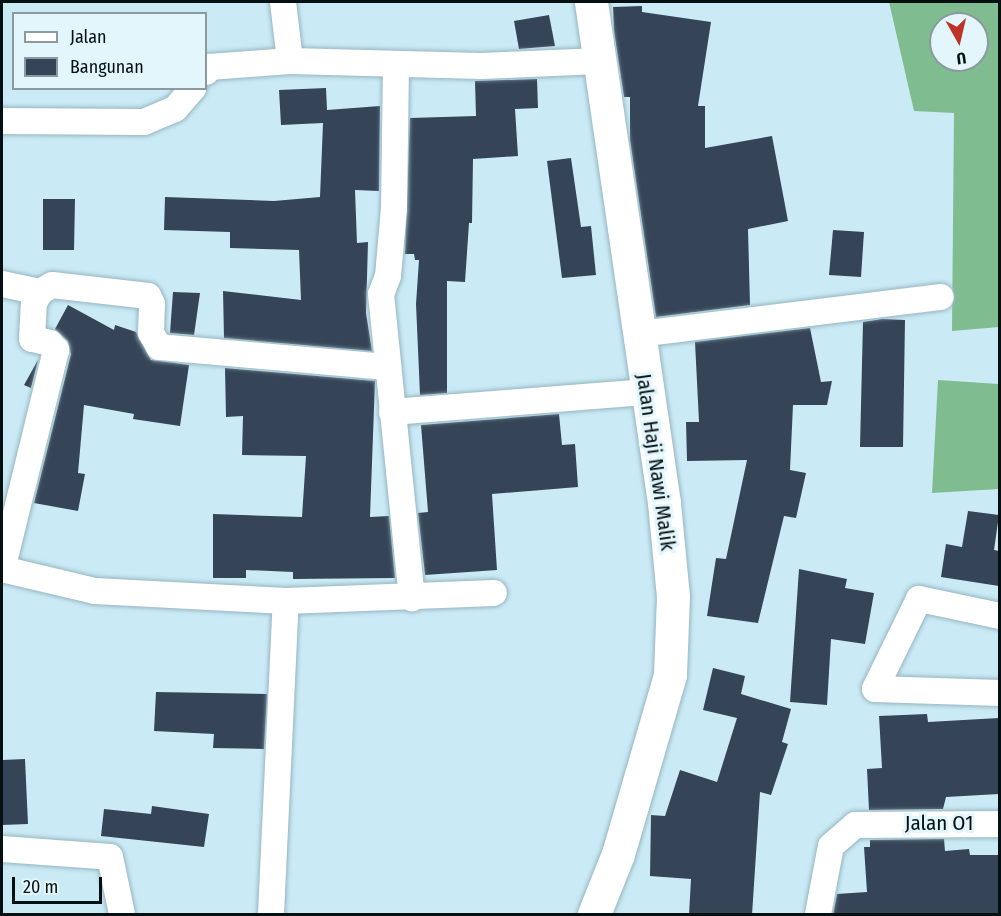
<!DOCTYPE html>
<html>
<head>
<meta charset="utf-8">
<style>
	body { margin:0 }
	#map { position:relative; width:1001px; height:916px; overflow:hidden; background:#caebf6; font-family:"Fira Sans Condensed",sans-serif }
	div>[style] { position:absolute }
	.forest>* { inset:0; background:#7fbd90 }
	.building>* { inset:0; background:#364457 }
	.roads { filter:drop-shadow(0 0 2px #96b5c0) drop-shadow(0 0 2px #96b5c0) }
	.minor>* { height:26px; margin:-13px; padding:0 13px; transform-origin:13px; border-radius:13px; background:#fff }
	.secondary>* { height:33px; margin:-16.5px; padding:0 16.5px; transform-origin:16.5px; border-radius:16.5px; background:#fff }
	span { translate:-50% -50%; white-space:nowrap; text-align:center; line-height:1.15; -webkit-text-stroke:6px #e2f6fc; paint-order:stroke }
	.street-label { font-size:21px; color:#051013 }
	.frame { position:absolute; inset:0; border:3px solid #051013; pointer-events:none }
	.legend { position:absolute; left:12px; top:12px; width:195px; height:78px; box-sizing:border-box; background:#e2f6fc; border:2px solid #8a9a9f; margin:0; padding:8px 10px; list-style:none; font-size:18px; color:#051013 }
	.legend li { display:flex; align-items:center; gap:12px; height:30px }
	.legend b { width:30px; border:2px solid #8a9a9f }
	.north { position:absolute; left:929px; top:12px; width:60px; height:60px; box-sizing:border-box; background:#e2f6fc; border:2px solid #8a9a9f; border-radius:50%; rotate:172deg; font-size:16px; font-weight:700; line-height:24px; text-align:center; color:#051013 }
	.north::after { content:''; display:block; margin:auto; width:21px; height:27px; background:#bf3226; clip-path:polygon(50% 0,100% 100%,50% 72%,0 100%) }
	.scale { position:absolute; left:12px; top:877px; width:90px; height:27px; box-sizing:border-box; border:3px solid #051013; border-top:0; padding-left:8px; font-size:18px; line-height:21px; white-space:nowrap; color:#051013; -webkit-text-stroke:4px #e2f6fc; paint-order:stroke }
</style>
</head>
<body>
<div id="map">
	<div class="forest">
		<div style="clip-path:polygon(evenodd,889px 2px,999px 2px,999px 327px,952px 331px,954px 113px,914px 111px,889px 2px,941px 24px,977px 24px,977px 60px,941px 60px,941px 24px)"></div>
		<div style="clip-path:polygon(938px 380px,999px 384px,999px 489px,932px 493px)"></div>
	</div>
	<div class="building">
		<div style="clip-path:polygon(642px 6px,642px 12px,711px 22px,698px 106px,705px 106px,705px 148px,772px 136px,788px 221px,748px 229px,750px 305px,656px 317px,630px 140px,630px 97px,624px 97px,614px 31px,613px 7px)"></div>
		<div style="clip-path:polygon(549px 15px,555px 46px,519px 49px,514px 21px)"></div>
		<div style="clip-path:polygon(537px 79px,538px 108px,515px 109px,518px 156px,473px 159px,472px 223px,469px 223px,465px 282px,447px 281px,447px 393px,420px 395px,416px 304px,419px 260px,415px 260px,414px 254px,405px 254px,410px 118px,476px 116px,475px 81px)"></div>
		<div style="clip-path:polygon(326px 88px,327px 110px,380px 106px,379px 191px,355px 190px,357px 243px,368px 242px,366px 313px,372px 351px,224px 338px,223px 291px,301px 300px,299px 250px,230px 248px,230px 232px,164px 230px,165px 197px,274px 201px,320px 197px,323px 123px,281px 125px,279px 90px)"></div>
		<div style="clip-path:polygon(571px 158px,581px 227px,591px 226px,596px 275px,562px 278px,547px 161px)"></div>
		<div style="clip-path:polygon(43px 199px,75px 199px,74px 250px,43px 250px)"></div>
		<div style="clip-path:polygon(833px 230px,864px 232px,861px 277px,829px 275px)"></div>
		<div style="clip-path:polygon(173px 292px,200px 293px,194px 335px,170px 333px)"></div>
		<div style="clip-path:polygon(68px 305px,114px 330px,115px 325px,136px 332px,151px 360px,189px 365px,180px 426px,133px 419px,134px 414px,84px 405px,78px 473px,85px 474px,78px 511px,34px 503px,71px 354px,68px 341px,55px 329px)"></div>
		<div style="clip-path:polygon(882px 319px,905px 320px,903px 447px,860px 447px,863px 322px)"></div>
		<div style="clip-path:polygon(810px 328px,821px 382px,832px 381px,827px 405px,793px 405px,790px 470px,806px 473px,796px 518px,784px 516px,758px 623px,707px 616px,716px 558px,726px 559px,747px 460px,687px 461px,686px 422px,699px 422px,695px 342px)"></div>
		<div style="clip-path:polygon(38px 360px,31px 388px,24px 385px)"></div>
		<div style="clip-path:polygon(225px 368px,375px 381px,370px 517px,389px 516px,395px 578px,293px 579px,293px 572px,246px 570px,246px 578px,213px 578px,213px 514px,302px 517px,306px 456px,242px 455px,243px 416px,226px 417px)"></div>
		<div style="clip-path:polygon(559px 414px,562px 445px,575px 444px,578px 487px,492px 494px,497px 570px,425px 575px,418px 513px,428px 512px,421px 425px)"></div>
		<div style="clip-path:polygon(968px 511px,999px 515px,994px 550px,999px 551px,999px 586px,941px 577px,946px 544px,962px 547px)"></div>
		<div style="clip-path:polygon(799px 569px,847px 579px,845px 588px,874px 593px,865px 644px,831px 639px,827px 705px,790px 702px)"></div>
		<div style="clip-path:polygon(713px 668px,745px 676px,741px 694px,791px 709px,782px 742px,788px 744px,771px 795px,760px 792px,752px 915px,689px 915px,691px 879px,650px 876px,651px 815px,665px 816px,680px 770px,717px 782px,737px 718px,703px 710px)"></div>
		<div style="clip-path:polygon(156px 692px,267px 694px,264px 749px,213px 748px,214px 734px,154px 731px)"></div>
		<div style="clip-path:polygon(927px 714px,928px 722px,999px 718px,999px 794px,946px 797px,943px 809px,869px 810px,867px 769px,882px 768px,879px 716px)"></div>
		<div style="clip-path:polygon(25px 759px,28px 824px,2px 825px,2px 760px)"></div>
		<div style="clip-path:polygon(152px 806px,209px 814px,204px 847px,101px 836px,104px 809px,151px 814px)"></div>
		<div style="clip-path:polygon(944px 839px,945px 851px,969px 849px,970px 855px,999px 855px,999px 915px,833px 915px,837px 894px,867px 892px,864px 847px,870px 847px,870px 840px)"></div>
	</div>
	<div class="roads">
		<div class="minor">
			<div style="left:283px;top:2px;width:59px;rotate:83.2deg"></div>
			<div style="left:396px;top:64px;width:144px;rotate:90.8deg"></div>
			<div style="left:394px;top:208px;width:68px;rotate:95deg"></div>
			<div style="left:388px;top:276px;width:19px;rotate:111deg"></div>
			<div style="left:381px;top:294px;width:306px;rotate:84.2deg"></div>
			<div style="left:206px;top:72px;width:6px;rotate:-59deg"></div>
			<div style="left:209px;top:67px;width:81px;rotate:-4.2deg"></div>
			<div style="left:290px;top:61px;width:191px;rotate:1.5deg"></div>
			<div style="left:481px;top:66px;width:120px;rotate:-2.4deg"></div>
			<div style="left:2px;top:121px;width:142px;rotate:0.4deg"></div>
			<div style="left:144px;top:122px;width:34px;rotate:-23deg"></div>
			<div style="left:175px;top:109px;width:28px;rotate:-49deg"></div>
			<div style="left:2px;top:284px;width:39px;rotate:12deg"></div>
			<div style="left:639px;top:334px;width:304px;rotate:-7deg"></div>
			<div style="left:392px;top:412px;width:256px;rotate:-4.5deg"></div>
			<div style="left:2px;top:569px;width:96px;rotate:13.3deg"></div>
			<div style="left:95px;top:591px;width:191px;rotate:3deg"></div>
			<div style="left:286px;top:601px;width:208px;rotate:-2.2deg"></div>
			<div style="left:2px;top:570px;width:227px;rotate:-76.2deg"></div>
			<div style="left:56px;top:350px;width:9px;rotate:-131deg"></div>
			<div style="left:50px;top:343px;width:18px;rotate:-167deg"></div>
			<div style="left:32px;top:339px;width:36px;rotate:-87deg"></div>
			<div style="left:34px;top:303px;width:13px;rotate:-61deg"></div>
			<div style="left:40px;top:292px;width:14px;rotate:-30deg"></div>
			<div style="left:52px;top:285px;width:97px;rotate:6.5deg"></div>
			<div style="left:148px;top:296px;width:9px;rotate:63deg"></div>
			<div style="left:152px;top:304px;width:29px;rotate:92deg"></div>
			<div style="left:151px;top:333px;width:16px;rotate:60deg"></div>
			<div style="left:159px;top:347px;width:230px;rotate:5deg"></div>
			<div style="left:1000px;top:616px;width:83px;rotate:-168.1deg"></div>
			<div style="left:919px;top:599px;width:100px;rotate:116.1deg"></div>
			<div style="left:875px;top:689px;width:125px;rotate:1.8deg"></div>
			<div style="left:2px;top:849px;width:108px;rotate:4.2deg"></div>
			<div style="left:110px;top:857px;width:58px;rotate:78.1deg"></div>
			<div style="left:271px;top:914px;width:313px;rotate:-87.3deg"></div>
			<div style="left:818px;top:914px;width:69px;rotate:-79.2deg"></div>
			<div style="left:831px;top:846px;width:32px;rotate:-41deg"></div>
			<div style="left:855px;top:825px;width:145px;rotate:-0.4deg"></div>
		</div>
		<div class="secondary">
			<div style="left:591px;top:2px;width:506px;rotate:81.71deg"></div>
			<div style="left:664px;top:503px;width:93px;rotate:84.5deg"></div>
			<div style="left:673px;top:596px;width:79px;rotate:92.2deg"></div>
			<div style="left:670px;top:675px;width:186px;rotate:106.2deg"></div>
			<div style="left:618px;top:854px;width:65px;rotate:111.8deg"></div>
		</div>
	</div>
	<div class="street-label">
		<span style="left:656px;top:462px;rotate:82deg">Jalan Haji Nawi Malik</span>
		<span style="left:939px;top:823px">Jalan O1</span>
	</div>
	<div class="frame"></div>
	<ul class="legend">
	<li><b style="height:8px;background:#fff"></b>Jalan</li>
	<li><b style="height:16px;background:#364457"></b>Bangunan</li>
	</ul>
	<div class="north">U</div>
	<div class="scale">20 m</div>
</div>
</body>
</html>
